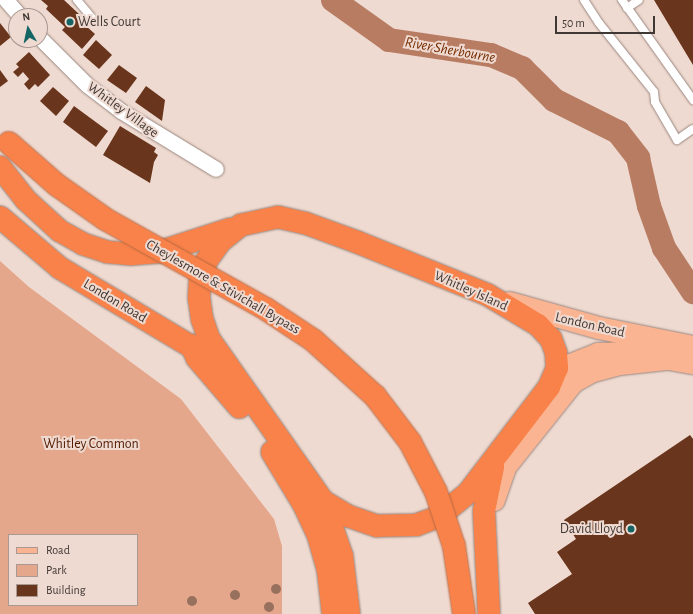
<!DOCTYPE html>
<html>
<head>
<meta charset="utf-8">
<style>
	body { margin:0 }
	#map { position:relative; width:693px; height:614px; overflow:hidden; background:#efdad1; font-family:"Alegreya Sans",sans-serif }
	div>[style] { position:absolute }
	.green>* { inset:0; background:#e5a78c }
	.river>* { height:24px; margin:-12px; padding:0 12px; transform-origin:12px; border-radius:12px; background:#b87c62 }
	.building>* { inset:0; background:#69351c }
	.roads { filter:drop-shadow(0 0 1px #9a877f) drop-shadow(0 0 1px #9a877f) }
	.lane>* { height:8px; margin:-4px; padding:0 4px; transform-origin:4px; border-radius:4px; background:#fff }
	.street>* { height:15px; margin:-7.5px; padding:0 7.5px; transform-origin:7.5px; border-radius:7.5px; background:#fff }
	.primary>* { height:22px; margin:-11px; padding:0 11px; transform-origin:11px; border-radius:11px; background:#fbb492 }
	.highway>* { height:22px; margin:-11px; padding:0 11px; transform-origin:11px; border-radius:11px; background:#f88249 }
	.bridges { filter:drop-shadow(0 0 1px #b86842) drop-shadow(0 0 1px #b86842) }
	.highway-bridge>* { height:22px; margin:-11px; padding:0 11px; transform-origin:11px; border-radius:11px; background:#f88249 }
	.trees>* { width:10px; height:10px; margin:-5px; border-radius:50%; background:#98705e }
	.dots>* { width:11px; height:11px; translate:-50% -50%; box-sizing:border-box; border:2px solid #efdad1; border-radius:50% }
	span { translate:-50% -50%; white-space:nowrap; text-align:center; line-height:1.15; -webkit-text-stroke:4px #efdad1; paint-order:stroke }
	.poi-label { font-size:14px; color:#403834 }
	.left { translate:0 -50%; text-align:left }
	.right { translate:-100% -50%; text-align:right }
	.street-label { font-size:14px; color:#403834 }
	.park-label { font-size:14px; color:#511a00 }
	.water-label { font-size:15px; color:#752c00; font-style:italic }
	.legend { position:absolute; left:8px; top:534px; width:130px; height:72px; box-sizing:border-box; background:#efdad1; border:1px solid #a99992; margin:0; padding:5px 7px; list-style:none; font-size:12px; color:#403834 }
	.legend li { display:flex; align-items:center; gap:8px; height:20px }
	.legend b { width:20px; border:1px solid #a99992 }
	.north { position:absolute; left:8px; top:8px; width:40px; height:40px; box-sizing:border-box; background:#efdad1; border:1px solid #a99992; border-radius:50%; rotate:351deg; font-size:11px; font-weight:700; line-height:16px; text-align:center; color:#403834 }
	.north::after { content:''; display:block; margin:auto; width:14px; height:18px; background:#156564; clip-path:polygon(50% 0,100% 100%,50% 72%,0 100%) }
	.scale { position:absolute; left:555px; top:16px; width:100px; height:18px; box-sizing:border-box; border:2px solid #403834; border-top:0; padding-left:5px; font-size:12px; line-height:14px; white-space:nowrap; color:#403834; -webkit-text-stroke:3px #efdad1; paint-order:stroke }
</style>
</head>
<body>
<div id="map">
	<div class="green">
		<div style="clip-path:polygon(evenodd,0 261px,29px 287px,181px 399px,274px 519px,282px 546px,282px 614px,0 614px,0 261px,9px 535px,137px 535px,137px 605px,9px 605px,9px 535px)"></div>
	</div>
	<div class="river">
		<div style="left:333px;top:0;width:69px;rotate:35.5deg"></div>
		<div style="left:389px;top:40px;width:103px;rotate:8.4deg"></div>
		<div style="left:491px;top:55px;width:34px;rotate:23deg"></div>
		<div style="left:522px;top:68px;width:45px;rotate:45deg"></div>
		<div style="left:554px;top:100px;width:72px;rotate:26.6deg"></div>
		<div style="left:618px;top:132px;width:33px;rotate:52deg"></div>
		<div style="left:638px;top:158px;width:49px;rotate:77.1deg"></div>
		<div style="left:649px;top:206px;width:45px;rotate:70.3deg"></div>
		<div style="left:664px;top:248px;width:53px;rotate:56.6deg"></div>
	</div>
	<div class="building">
		<div style="clip-path:polygon(41px 0,64px 0,79px 14px,76px 17px,95px 34px,82px 49px,62px 30px,65px 27px,46px 9px,48px 6px)"></div>
		<div style="clip-path:polygon(654px 0,693px 0,693px 65px)"></div>
		<div style="clip-path:polygon(0 23px,11px 37px,0 46px)"></div>
		<div style="clip-path:polygon(96px 40px,112px 55px,99px 69px,83px 55px)"></div>
		<div style="clip-path:polygon(29px 52px,50px 75px,38px 87px,35px 84px,29px 90px,24px 84px,29px 79px,23px 72px,18px 77px,13px 72px,19px 67px,16px 64px)"></div>
		<div style="clip-path:polygon(119px 65px,137px 78px,126px 93px,107px 80px)"></div>
		<div style="clip-path:polygon(0 70px,8px 81px,0 87px)"></div>
		<div style="clip-path:polygon(146px 86px,165px 100px,162px 121px,135px 102px)"></div>
		<div style="clip-path:polygon(53px 87px,69px 101px,56px 116px,40px 101px)"></div>
		<div style="clip-path:polygon(74px 106px,108px 131px,96px 147px,63px 122px)"></div>
		<div style="clip-path:polygon(120px 126px,156px 148px,154px 152px,158px 155px,154px 162px,150px 183px,103px 155px)"></div>
		<div style="clip-path:polygon(690px 435px,693px 439px,693px 614px,535px 614px,528px 603px,572px 574px,557px 552px,576px 539px,564px 520px)"></div>
	</div>
	<div class="roads">
		<div class="lane">
			<div style="left:77px;top:0;width:23px;rotate:50deg"></div>
			<div style="left:584px;top:0;width:27px;rotate:57deg"></div>
			<div style="left:599px;top:23px;width:88px;rotate:51.4deg"></div>
			<div style="left:654px;top:92px;width:10px;rotate:84deg"></div>
			<div style="left:655px;top:102px;width:44px;rotate:59.9deg"></div>
			<div style="left:677px;top:140px;width:19px;rotate:-35deg"></div>
			<div style="left:622px;top:0;width:123px;rotate:54.6deg"></div>
			<div style="left:627px;top:8px;width:14px;rotate:-34deg"></div>
		</div>
		<div class="street">
			<div style="left:6px;top:0;width:21px;rotate:49deg"></div>
			<div style="left:40px;top:38px;width:66px;rotate:45deg"></div>
			<div style="left:87px;top:85px;width:43px;rotate:37.4deg"></div>
			<div style="left:121px;top:111px;width:111px;rotate:31.4deg"></div>
		</div>
		<div class="primary">
			<div style="left:510px;top:303px;width:92px;rotate:15.7deg"></div>
			<div style="left:599px;top:328px;width:96px;rotate:11.4deg"></div>
			<div style="left:549px;top:387px;width:31px;rotate:-45deg"></div>
			<div style="left:571px;top:365px;width:29px;rotate:-22deg"></div>
			<div style="left:598px;top:354px;width:37px;rotate:-2deg"></div>
			<div style="left:635px;top:353px;width:59px;rotate:9.8deg"></div>
			<div style="left:494px;top:500px;width:36px;rotate:-71deg"></div>
			<div style="left:506px;top:466px;width:107px;rotate:-51.4deg"></div>
			<div style="left:573px;top:382px;width:23px;rotate:-29deg"></div>
			<div style="left:593px;top:371px;width:28px;rotate:-15deg"></div>
			<div style="left:620px;top:364px;width:46px;rotate:-6.2deg"></div>
		</div>
		<div class="highway">
			<div style="left:0;top:167px;width:42px;rotate:51.8deg"></div>
			<div style="left:26px;top:200px;width:46px;rotate:42.4deg"></div>
			<div style="left:60px;top:231px;width:26px;rotate:29deg"></div>
			<div style="left:83px;top:244px;width:25px;rotate:18deg"></div>
			<div style="left:107px;top:252px;width:25px;rotate:5deg"></div>
			<div style="left:132px;top:254px;width:27px;rotate:-4deg"></div>
			<div style="left:159px;top:252px;width:75px;rotate:-17.9deg"></div>
			<div style="left:0;top:217px;width:79px;rotate:40.4deg"></div>
			<div style="left:60px;top:268px;width:165px;rotate:30.9deg"></div>
			<div style="left:278px;top:217px;width:28px;rotate:13deg"></div>
			<div style="left:305px;top:223px;width:55px;rotate:20.1deg"></div>
			<div style="left:357px;top:242px;width:141px;rotate:22deg"></div>
			<div style="left:488px;top:295px;width:58px;rotate:31deg"></div>
			<div style="left:538px;top:325px;width:19px;rotate:47deg"></div>
			<div style="left:551px;top:339px;width:15px;rotate:70deg"></div>
			<div style="left:556px;top:353px;width:15px;rotate:86deg"></div>
			<div style="left:557px;top:368px;width:21px;rotate:113deg"></div>
			<div style="left:549px;top:387px;width:133px;rotate:127.4deg"></div>
			<div style="left:468px;top:493px;width:38px;rotate:141deg"></div>
			<div style="left:438px;top:517px;width:23px;rotate:160deg"></div>
			<div style="left:416px;top:525px;width:39px;rotate:179deg"></div>
			<div style="left:377px;top:526px;width:31px;rotate:-161deg"></div>
			<div style="left:348px;top:516px;width:29px;rotate:-149deg"></div>
			<div style="left:323px;top:501px;width:198px;rotate:-125.1deg"></div>
			<div style="left:209px;top:339px;width:21px;rotate:-109deg"></div>
			<div style="left:202px;top:319px;width:21px;rotate:-98deg"></div>
			<div style="left:199px;top:298px;width:18px;rotate:-87deg"></div>
			<div style="left:200px;top:280px;width:21px;rotate:-71deg"></div>
			<div style="left:207px;top:260px;width:24px;rotate:-54deg"></div>
			<div style="left:221px;top:241px;width:26px;rotate:-39deg"></div>
			<div style="left:241px;top:225px;width:38px;rotate:-12deg"></div>
			<div style="left:191px;top:345px;width:14px;rotate:65deg"></div>
			<div style="left:197px;top:358px;width:65px;rotate:49.4deg"></div>
			<div style="left:272px;top:452px;width:62px;rotate:58.9deg"></div>
			<div style="left:304px;top:505px;width:33px;rotate:65deg"></div>
			<div style="left:318px;top:535px;width:36px;rotate:74deg"></div>
			<div style="left:328px;top:570px;width:44px;rotate:83.5deg"></div>
			<div style="left:323px;top:501px;width:58px;rotate:70.9deg"></div>
			<div style="left:342px;top:556px;width:58px;rotate:83.1deg"></div>
			<div style="left:489px;top:614px;width:103px;rotate:-92.8deg"></div>
			<div style="left:484px;top:511px;width:45px;rotate:-78.4deg"></div>
		</div>
	</div>
	<div class="bridges">
		<div class="highway-bridge">
			<div style="left:9px;top:143px;width:64px;rotate:41.2deg"></div>
			<div style="left:57px;top:185px;width:59px;rotate:35.3deg"></div>
			<div style="left:105px;top:219px;width:184px;rotate:29.2deg"></div>
			<div style="left:266px;top:309px;width:56px;rotate:33.4deg"></div>
			<div style="left:313px;top:340px;width:84px;rotate:42.1deg"></div>
			<div style="left:375px;top:396px;width:58px;rotate:52.7deg"></div>
			<div style="left:410px;top:442px;width:56px;rotate:62.5deg"></div>
			<div style="left:436px;top:492px;width:57px;rotate:71.6deg"></div>
			<div style="left:454px;top:546px;width:69px;rotate:81.6deg"></div>
		</div>
	</div>
	<div class="trees">
		<div style="left:276px;top:589px"></div>
		<div style="left:235px;top:595px"></div>
		<div style="left:192px;top:601px"></div>
		<div style="left:269px;top:607px"></div>
	</div>
	<div class="dots">
		<div style="left:70px;top:22px;background:#156564"></div>
		<div style="left:631px;top:529px;background:#156564"></div>
	</div>
	<div class="poi-label">
		<span class="left" style="left:78px;top:22px">Wells Court</span>
		<span class="right" style="left:623px;top:529px">David Lloyd</span>
	</div>
	<div class="street-label">
		<span style="left:123px;top:110px;rotate:36deg">Whitley Village</span>
		<span style="left:223px;top:287px;rotate:30deg">Cheylesmore &amp; Stivichall Bypass</span>
		<span style="left:471px;top:291px;rotate:24deg">Whitley Island</span>
		<span style="left:115px;top:301px;rotate:31deg">London Road</span>
		<span style="left:590px;top:325px;rotate:13deg">London Road</span>
	</div>
	<div class="park-label">
		<span style="left:91px;top:444px">Whitley Common</span>
	</div>
	<div class="water-label">
		<span style="left:450px;top:50px;rotate:10deg">River Sherbourne</span>
	</div>
	<ul class="legend">
	<li><b style="height:5px;background:#fbb492"></b>Road</li>
	<li><b style="height:11px;background:#e5a78c"></b>Park</li>
	<li><b style="height:11px;background:#69351c"></b>Building</li>
	</ul>
	<div class="north">N</div>
	<div class="scale">50 m</div>
</div>
</body>
</html>
